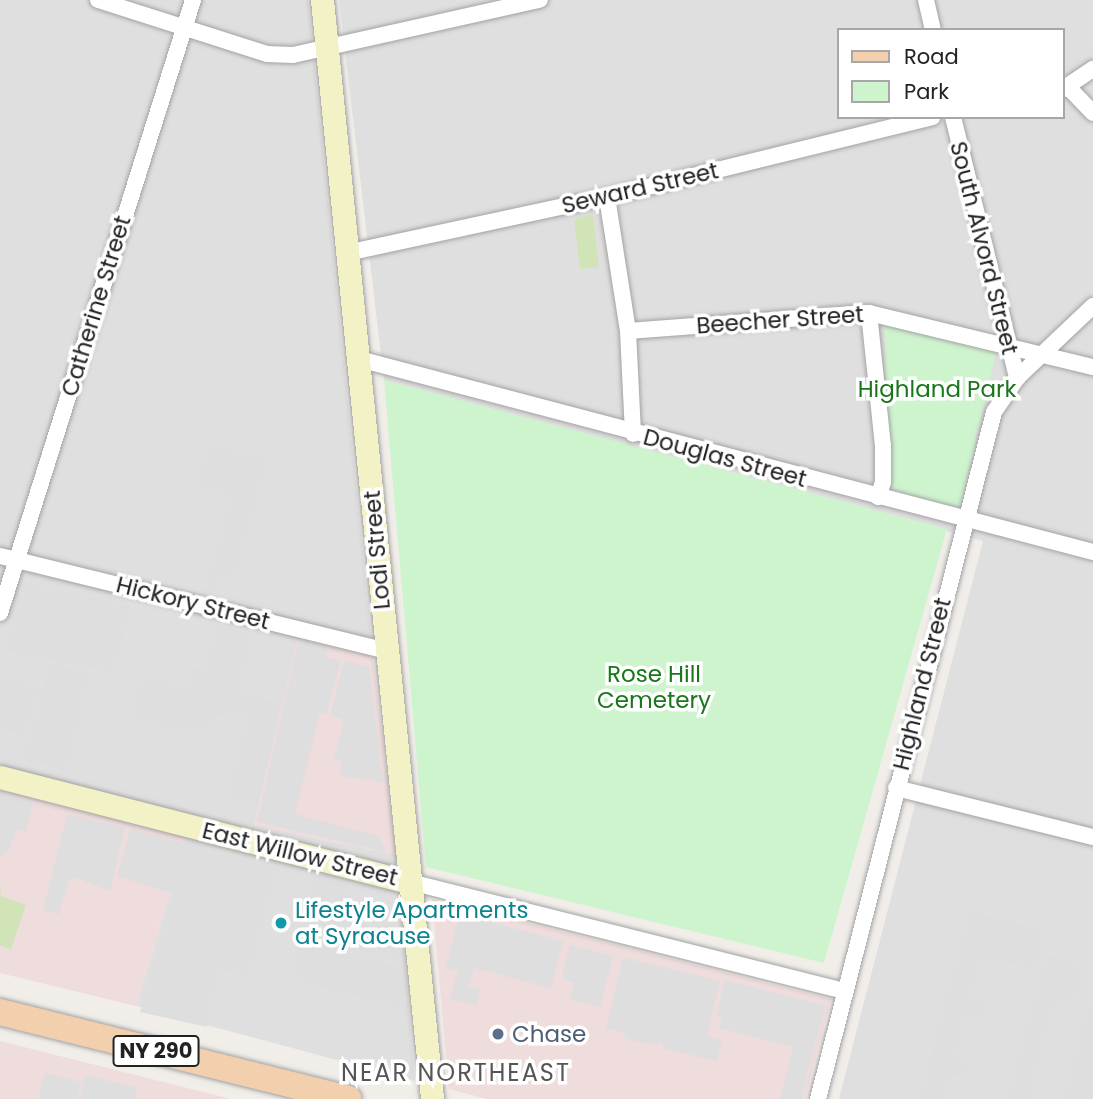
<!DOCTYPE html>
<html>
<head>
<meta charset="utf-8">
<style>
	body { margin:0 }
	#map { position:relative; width:1093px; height:1099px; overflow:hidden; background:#f1eeea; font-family:Poppins,sans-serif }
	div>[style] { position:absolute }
	.residential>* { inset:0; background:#e0dfdf }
	.commercial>* { inset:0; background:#efdcdc }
	.grass>* { inset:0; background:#d0e4b7 }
	.park>* { inset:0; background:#cef4ce }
	.parking>* { inset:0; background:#dedede }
	.roads { filter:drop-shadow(0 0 2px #a3a3a3) drop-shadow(0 0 2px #a3a3a3) }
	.street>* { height:16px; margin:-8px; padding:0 8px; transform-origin:8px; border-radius:8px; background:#fff }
	.secondary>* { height:23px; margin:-11.5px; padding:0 11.5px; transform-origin:11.5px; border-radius:11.5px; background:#f3f2c6 }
	.primary>* { height:26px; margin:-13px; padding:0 13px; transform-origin:13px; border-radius:13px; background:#f2d0ae }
	.dots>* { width:19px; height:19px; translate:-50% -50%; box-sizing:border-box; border:4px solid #fff; border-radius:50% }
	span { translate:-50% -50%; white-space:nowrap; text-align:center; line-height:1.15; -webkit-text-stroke:7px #fff; paint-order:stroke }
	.shield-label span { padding:2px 5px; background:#fff; border:2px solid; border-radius:5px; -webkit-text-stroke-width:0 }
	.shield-label { font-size:21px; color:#222; font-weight:700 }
	.street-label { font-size:23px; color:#222 }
	.park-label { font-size:23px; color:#1a761b }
	.culture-label { font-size:23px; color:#0d838f }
	.left { translate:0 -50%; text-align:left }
	.service-label { font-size:23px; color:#4e5e75 }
	.neighbourhood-label { font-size:24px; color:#555; letter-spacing:2px }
	.legend { position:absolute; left:837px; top:28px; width:228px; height:91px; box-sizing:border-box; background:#fff; border:2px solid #a7a7a7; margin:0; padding:9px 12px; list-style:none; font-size:21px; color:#222 }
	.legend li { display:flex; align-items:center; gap:14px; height:35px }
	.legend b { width:35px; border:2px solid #a7a7a7 }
</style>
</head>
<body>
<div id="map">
	<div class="residential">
		<div style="clip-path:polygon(0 0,308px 0,373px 657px,300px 634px,254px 825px,396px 855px,415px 1081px,136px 1006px,187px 837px,0 789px)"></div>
		<div style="clip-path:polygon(evenodd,339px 0,1093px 0,1093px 1099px,839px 1099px,983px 541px,384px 380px,339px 0,839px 30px,1063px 30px,1063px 117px,839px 117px,839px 30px)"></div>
	</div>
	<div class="commercial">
		<div style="clip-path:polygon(299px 633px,373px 657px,396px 855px,254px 825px)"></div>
		<div style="clip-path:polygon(0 789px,187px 837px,136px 1006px,0 973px)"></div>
		<div style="clip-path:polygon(432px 899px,831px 999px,805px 1099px,487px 1099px,449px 1089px)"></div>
		<div style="clip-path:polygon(0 1041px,231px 1099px,0 1099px)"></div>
	</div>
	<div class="grass">
		<div style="clip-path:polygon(593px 214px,599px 267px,580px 269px,574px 220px)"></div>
		<div style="clip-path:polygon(0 885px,1px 896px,26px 905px,11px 949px,0 946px)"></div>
	</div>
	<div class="park">
		<div style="clip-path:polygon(884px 323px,996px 352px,961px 504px,956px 508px,895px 493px,891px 487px)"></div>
		<div style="clip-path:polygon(384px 380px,947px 529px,824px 963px,426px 867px)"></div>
	</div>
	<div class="parking">
		<div style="clip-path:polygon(208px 443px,268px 460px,234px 581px,220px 577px,214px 596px,204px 593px,231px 496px,196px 486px)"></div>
		<div style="clip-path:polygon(27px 582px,131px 607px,114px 672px,5px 651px)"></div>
		<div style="clip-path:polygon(216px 625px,251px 634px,239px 693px,281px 703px,258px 803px,228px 796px,248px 715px,235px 711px,216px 717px,211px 729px,200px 727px,197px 735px,132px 719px,140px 681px,147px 677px,187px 687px,192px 667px,206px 670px)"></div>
		<div style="clip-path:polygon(299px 639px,328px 646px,326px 657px,341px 661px,326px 715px,320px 713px,295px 814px,379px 836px,386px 852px,257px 822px)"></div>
		<div style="clip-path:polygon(344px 661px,369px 667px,383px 782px,340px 776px,342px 761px,334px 759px,344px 720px,330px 716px)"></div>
		<div style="clip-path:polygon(50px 664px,90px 673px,67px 770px,23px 759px)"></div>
		<div style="clip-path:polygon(0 676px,40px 686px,26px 736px,0 729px)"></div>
		<div style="clip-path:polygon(0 793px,33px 803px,26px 832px,16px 830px,8px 853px,0 857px)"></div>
		<div style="clip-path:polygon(67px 814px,125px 828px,110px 891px,76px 878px,69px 880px,59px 914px,43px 910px)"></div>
		<div style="clip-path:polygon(130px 829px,277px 869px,250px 977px,219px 969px,207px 1027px,140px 1012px,174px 894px,117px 876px)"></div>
		<div style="clip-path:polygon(316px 870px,350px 880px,346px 896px,393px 903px,399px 959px,334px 944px,332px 948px,405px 969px,408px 1010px,290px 979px)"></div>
		<div style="clip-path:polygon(968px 911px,1045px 931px,1036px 969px,981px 956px,971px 997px,984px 1001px,980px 1019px,966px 1016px,956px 1057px,969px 1061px,965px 1077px,951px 1074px,944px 1099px,920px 1099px)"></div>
		<div style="clip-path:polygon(459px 914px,563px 941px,551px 988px,474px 968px,469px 987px,480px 990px,476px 1006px,450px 999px,458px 971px,446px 968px)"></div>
		<div style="clip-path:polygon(570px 945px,613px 956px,600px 1007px,570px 1000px,574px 983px,562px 978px)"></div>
		<div style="clip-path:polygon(1046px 955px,1085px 965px,1074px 1003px,1058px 999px,1050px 1014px,1028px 1099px,1008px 1099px)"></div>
		<div style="clip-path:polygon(623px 958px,720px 981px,707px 1036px,722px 1040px,717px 1061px,663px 1048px,664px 1043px,658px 1042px,657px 1046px,624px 1038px,625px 1033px,606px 1028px)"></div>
		<div style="clip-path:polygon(725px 980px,825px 1006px,801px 1099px,780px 1099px,793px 1047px,719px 1028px,722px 1018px,716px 1016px)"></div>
		<div style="clip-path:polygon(1086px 1009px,1093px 1011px,1093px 1099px,1064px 1099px)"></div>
		<div style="clip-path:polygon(45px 1073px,81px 1082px,78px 1099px,38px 1099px)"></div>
		<div style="clip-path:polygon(85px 1075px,136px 1088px,136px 1099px,80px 1099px)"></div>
	</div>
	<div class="roads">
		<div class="street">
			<div style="left:98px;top:0;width:177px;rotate:17.7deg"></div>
			<div style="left:267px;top:54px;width:26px;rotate:2deg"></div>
			<div style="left:293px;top:55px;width:253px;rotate:-12.6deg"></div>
			<div style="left:926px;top:0;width:31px;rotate:77deg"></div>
			<div style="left:1068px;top:87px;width:36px;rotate:46deg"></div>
			<div style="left:1063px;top:89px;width:36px;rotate:-34deg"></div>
			<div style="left:953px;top:117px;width:269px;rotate:76.2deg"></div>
			<div style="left:607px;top:197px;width:136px;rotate:81.1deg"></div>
			<div style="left:628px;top:331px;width:103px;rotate:87.2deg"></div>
			<div style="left:347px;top:253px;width:266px;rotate:-12.2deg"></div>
			<div style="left:607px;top:197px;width:335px;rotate:-13.8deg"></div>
			<div style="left:869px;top:313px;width:134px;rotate:84deg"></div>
			<div style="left:883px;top:446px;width:36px;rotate:90deg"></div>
			<div style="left:883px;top:482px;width:16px;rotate:108deg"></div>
			<div style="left:628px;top:331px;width:242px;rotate:-4.3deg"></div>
			<div style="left:869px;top:313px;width:230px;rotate:13.6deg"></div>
			<div style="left:359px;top:359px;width:759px;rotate:14.73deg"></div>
			<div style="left:0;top:556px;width:398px;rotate:13.8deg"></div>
			<div style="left:0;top:613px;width:643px;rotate:-72.52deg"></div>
			<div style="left:896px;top:788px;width:203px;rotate:14deg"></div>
			<div style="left:410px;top:882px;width:448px;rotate:14.1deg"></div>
			<div style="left:818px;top:1099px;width:709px;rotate:-75.63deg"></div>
			<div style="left:994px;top:412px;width:41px;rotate:-55.9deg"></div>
			<div style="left:1017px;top:378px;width:105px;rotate:-43.5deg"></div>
		</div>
		<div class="secondary">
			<div style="left:322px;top:0;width:1104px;rotate:84.28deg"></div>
			<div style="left:0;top:777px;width:423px;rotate:14.4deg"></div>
		</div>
		<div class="primary">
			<div style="left:0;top:1012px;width:359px;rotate:14deg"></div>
		</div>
	</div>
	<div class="dots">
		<div style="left:281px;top:923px;background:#0f9aa8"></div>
		<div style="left:498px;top:1034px;background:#5c6f8a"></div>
	</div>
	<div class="shield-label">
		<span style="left:156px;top:1051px">NY 290</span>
	</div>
	<div class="street-label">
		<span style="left:640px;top:188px;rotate:-13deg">Seward Street</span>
		<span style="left:984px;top:248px;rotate:76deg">South Alvord Street</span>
		<span style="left:96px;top:306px;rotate:-73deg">Catherine Street</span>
		<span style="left:780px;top:320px;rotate:-4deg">Beecher Street</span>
		<span style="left:725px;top:458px;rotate:15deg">Douglas Street</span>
		<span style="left:377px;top:550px;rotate:-95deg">Lodi Street</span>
		<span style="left:193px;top:603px;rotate:14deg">Hickory Street</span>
		<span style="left:922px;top:684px;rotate:-76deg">Highland Street</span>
		<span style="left:300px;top:854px;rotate:14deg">East Willow Street</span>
	</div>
	<div class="park-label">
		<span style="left:937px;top:389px">Highland Park</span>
		<span style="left:654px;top:687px">Rose Hill<br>Cemetery</span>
	</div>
	<div class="culture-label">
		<span class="left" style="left:295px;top:923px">Lifestyle Apartments<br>at Syracuse</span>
	</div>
	<div class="service-label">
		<span class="left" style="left:512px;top:1034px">Chase</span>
	</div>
	<div class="neighbourhood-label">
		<span style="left:456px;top:1073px">NEAR NORTHEAST</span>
	</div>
	<ul class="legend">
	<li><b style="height:9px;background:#f2d0ae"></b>Road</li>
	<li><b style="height:19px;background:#cef4ce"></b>Park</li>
	</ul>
</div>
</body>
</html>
